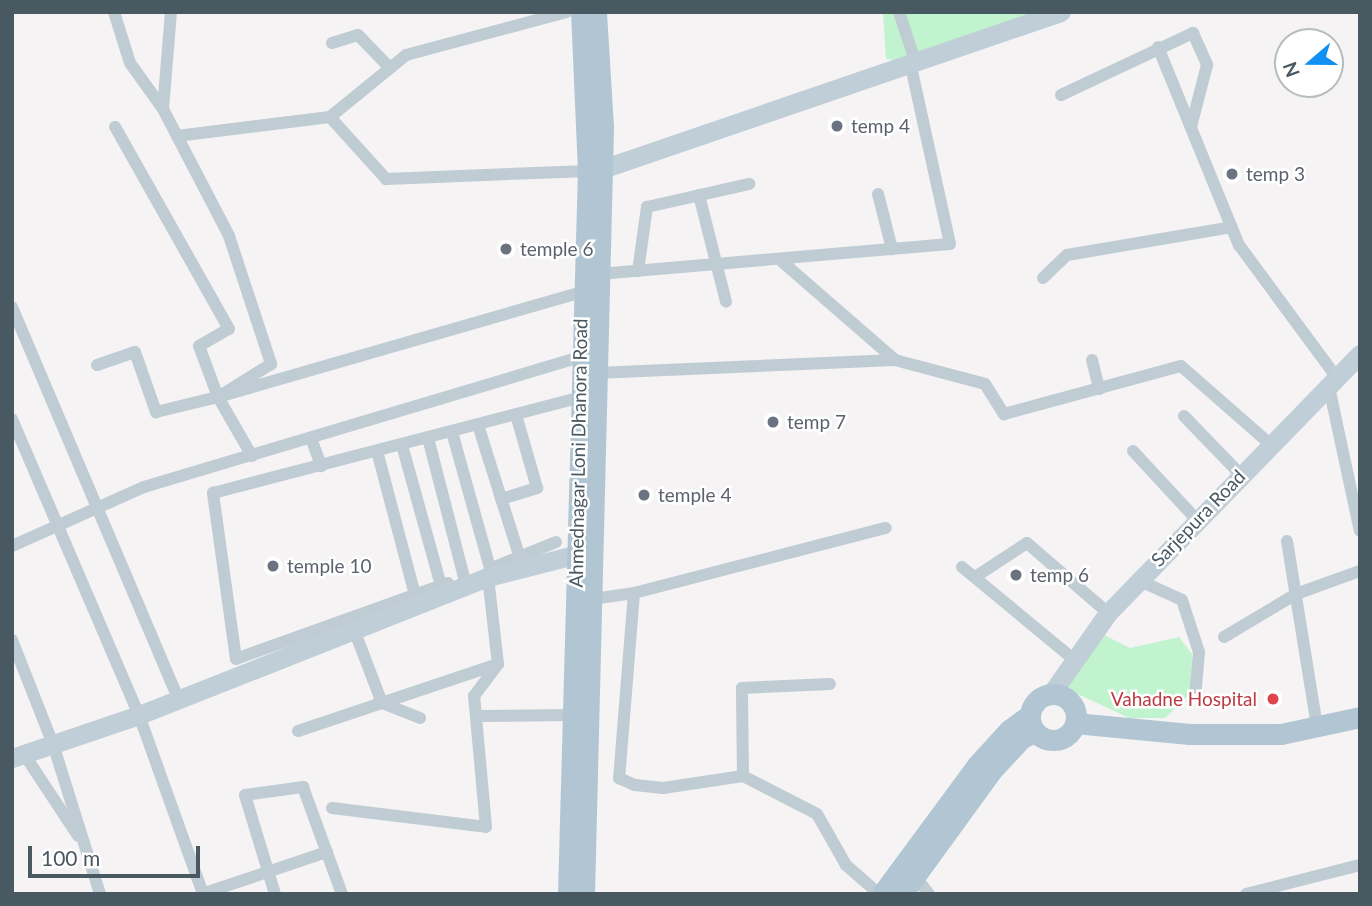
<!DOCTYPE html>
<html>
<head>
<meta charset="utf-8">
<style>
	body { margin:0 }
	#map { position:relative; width:1372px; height:906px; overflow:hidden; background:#f5f3f3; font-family:Lato,sans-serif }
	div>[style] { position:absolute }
	.green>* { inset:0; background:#c1f3ce }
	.street>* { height:12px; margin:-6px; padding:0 6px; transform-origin:6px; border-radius:6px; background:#c0ccd3 }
	.secondary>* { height:19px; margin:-9.5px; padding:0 9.5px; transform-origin:9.5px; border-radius:9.5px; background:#c0ced7 }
	.primary>* { height:21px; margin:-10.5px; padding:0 10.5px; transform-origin:10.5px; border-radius:10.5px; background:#b1c6d2 }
	.primary>.ring { margin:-10.5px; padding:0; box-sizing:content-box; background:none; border:21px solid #b1c6d2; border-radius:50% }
	.dots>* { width:19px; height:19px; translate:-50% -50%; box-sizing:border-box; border:4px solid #fff; border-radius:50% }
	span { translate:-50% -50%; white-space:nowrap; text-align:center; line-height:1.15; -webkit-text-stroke:5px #fff; paint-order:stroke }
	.worship-label { font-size:19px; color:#5b616d }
	.left { translate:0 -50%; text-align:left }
	.street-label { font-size:19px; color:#495962 }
	.health-label { font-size:19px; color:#be3a42 }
	.right { translate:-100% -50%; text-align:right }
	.frame { position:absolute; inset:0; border:14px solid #495962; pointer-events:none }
	.north { position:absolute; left:1274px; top:28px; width:70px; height:70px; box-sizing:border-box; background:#fff; border:2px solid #b6bdc0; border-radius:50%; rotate:250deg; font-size:19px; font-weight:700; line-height:28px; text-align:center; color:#495962 }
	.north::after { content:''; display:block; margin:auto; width:24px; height:32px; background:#1090f2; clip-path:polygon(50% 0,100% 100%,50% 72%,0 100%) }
	.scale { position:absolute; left:28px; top:846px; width:172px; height:32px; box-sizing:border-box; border:4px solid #495962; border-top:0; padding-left:9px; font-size:21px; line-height:24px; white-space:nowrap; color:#495962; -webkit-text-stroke:5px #fff; paint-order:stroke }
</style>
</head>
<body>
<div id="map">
	<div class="green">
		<div style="clip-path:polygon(883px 12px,1068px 12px,910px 62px,886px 59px)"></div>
		<div style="clip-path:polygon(1104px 635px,1130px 648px,1179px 637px,1192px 654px,1191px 693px,1165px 718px,1129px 718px,1067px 689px,1088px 649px)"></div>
	</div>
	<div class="street">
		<div style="left:114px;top:12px;width:53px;rotate:72.6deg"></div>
		<div style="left:130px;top:63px;width:57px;rotate:54.3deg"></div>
		<div style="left:163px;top:109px;width:143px;rotate:62.5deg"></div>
		<div style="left:229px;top:236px;width:135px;rotate:71.8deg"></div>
		<div style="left:271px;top:364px;width:62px;rotate:148.1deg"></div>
		<div style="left:899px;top:12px;width:52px;rotate:71.9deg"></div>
		<div style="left:332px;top:43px;width:27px;rotate:-17deg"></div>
		<div style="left:358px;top:35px;width:46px;rotate:45.9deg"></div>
		<div style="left:1158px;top:47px;width:214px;rotate:67.8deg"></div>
		<div style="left:1239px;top:245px;width:165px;rotate:53.6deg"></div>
		<div style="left:1061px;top:95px;width:146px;rotate:-25.2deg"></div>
		<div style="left:1193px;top:33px;width:35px;rotate:66deg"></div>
		<div style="left:1207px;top:65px;width:64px;rotate:104.5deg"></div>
		<div style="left:163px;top:109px;width:97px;rotate:-85.3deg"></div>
		<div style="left:330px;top:117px;width:98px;rotate:-39.2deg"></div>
		<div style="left:406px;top:55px;width:167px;rotate:-15deg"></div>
		<div style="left:177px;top:136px;width:154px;rotate:-7.1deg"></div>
		<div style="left:330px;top:117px;width:84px;rotate:47.9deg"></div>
		<div style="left:386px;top:179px;width:202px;rotate:-2.3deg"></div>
		<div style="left:878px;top:194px;width:57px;rotate:75.7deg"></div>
		<div style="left:699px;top:195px;width:110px;rotate:75.8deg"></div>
		<div style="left:779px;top:259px;width:154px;rotate:41deg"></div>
		<div style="left:638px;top:271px;width:65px;rotate:-82deg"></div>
		<div style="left:647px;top:207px;width:105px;rotate:-12.7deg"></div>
		<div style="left:599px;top:274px;width:352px;rotate:-4.9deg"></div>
		<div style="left:950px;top:244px;width:186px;rotate:-102.4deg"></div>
		<div style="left:1043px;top:278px;width:33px;rotate:-44deg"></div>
		<div style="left:1067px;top:255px;width:167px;rotate:-9.6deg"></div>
		<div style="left:12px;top:307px;width:426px;rotate:67deg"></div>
		<div style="left:1092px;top:360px;width:30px;rotate:76deg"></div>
		<div style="left:97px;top:365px;width:40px;rotate:-18.9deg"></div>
		<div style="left:135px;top:352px;width:64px;rotate:70.7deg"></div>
		<div style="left:156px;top:412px;width:64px;rotate:-13.6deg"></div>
		<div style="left:218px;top:397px;width:54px;rotate:-110.4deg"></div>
		<div style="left:199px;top:346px;width:34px;rotate:-30deg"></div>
		<div style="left:229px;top:329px;width:232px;rotate:-119.4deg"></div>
		<div style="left:596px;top:373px;width:299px;rotate:-2.5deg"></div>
		<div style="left:895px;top:360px;width:93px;rotate:14.9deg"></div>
		<div style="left:985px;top:384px;width:36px;rotate:58deg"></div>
		<div style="left:1004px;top:414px;width:183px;rotate:-15.2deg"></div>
		<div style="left:1181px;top:366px;width:118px;rotate:41.2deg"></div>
		<div style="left:1329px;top:387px;width:147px;rotate:77.9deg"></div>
		<div style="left:1184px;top:416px;width:81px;rotate:46deg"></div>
		<div style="left:12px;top:419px;width:322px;rotate:66.8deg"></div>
		<div style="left:139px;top:715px;width:190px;rotate:70.3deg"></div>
		<div style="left:478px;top:425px;width:139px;rotate:72.5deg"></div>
		<div style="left:452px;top:432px;width:141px;rotate:74.4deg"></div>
		<div style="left:311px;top:438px;width:30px;rotate:70deg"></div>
		<div style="left:428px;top:438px;width:144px;rotate:75.5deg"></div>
		<div style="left:402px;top:445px;width:146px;rotate:74.5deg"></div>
		<div style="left:377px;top:451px;width:149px;rotate:75.2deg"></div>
		<div style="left:1133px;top:451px;width:91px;rotate:47.2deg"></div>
		<div style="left:252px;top:456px;width:68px;rotate:-120deg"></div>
		<div style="left:218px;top:397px;width:379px;rotate:-16.1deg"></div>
		<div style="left:501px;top:499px;width:38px;rotate:-17deg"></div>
		<div style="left:537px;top:488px;width:76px;rotate:-106deg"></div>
		<div style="left:1287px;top:541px;width:187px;rotate:80.8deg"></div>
		<div style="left:12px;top:546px;width:145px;rotate:-24.1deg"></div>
		<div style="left:144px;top:487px;width:455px;rotate:-16.6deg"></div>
		<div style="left:962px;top:567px;width:143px;rotate:39.6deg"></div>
		<div style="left:492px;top:568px;width:69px;rotate:-22.1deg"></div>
		<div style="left:975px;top:577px;width:62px;rotate:-33.2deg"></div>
		<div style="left:1027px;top:543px;width:107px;rotate:40.8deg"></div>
		<div style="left:1138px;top:580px;width:48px;rotate:24.4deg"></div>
		<div style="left:1182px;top:600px;width:55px;rotate:71.9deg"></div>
		<div style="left:1199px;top:652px;width:36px;rotate:95deg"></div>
		<div style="left:448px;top:583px;width:225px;rotate:160.3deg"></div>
		<div style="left:236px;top:659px;width:168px;rotate:-97.9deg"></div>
		<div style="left:213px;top:493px;width:378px;rotate:-14.6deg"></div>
		<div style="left:634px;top:593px;width:186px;rotate:94.6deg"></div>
		<div style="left:619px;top:778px;width:17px;rotate:24deg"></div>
		<div style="left:635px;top:785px;width:28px;rotate:6deg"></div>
		<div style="left:663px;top:788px;width:81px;rotate:-8.5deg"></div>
		<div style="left:743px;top:776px;width:83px;rotate:27.2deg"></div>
		<div style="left:817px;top:814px;width:59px;rotate:60.4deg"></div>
		<div style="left:846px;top:865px;width:44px;rotate:41.3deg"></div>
		<div style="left:592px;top:599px;width:42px;rotate:-8.1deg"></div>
		<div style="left:634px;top:593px;width:260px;rotate:-14.5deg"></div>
		<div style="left:353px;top:627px;width:81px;rotate:69.1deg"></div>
		<div style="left:382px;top:703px;width:41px;rotate:21.5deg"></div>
		<div style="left:1224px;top:637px;width:84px;rotate:-30.8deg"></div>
		<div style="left:1296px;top:594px;width:68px;rotate:-19.8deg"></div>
		<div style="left:12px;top:640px;width:112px;rotate:68.5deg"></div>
		<div style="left:53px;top:744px;width:157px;rotate:72.6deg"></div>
		<div style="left:476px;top:716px;width:95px;rotate:-0.6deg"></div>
		<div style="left:298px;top:731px;width:211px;rotate:-18.5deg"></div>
		<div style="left:498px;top:664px;width:88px;rotate:-96.6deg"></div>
		<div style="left:24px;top:754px;width:98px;rotate:56.6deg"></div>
		<div style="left:743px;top:776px;width:88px;rotate:-90.7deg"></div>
		<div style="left:742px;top:688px;width:88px;rotate:-2.6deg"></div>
		<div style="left:332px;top:808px;width:155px;rotate:7deg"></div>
		<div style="left:486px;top:827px;width:132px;rotate:-95.2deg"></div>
		<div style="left:474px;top:696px;width:40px;rotate:-53deg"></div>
		<div style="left:914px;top:875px;width:24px;rotate:52deg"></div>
		<div style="left:202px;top:894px;width:132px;rotate:-18.6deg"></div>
		<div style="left:275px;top:894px;width:103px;rotate:-106.9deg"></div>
		<div style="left:245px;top:795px;width:59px;rotate:-7.9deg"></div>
		<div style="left:303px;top:787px;width:114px;rotate:70deg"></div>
		<div style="left:1246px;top:894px;width:118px;rotate:-14.3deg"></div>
	</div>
	<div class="secondary">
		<div style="left:602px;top:169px;width:485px;rotate:-18.9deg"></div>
		<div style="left:1051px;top:694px;width:99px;rotate:-54.9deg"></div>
		<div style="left:1108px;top:613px;width:361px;rotate:-45.8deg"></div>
		<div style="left:12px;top:758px;width:134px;rotate:-18.7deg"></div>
		<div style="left:139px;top:715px;width:375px;rotate:-21.6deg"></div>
		<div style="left:488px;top:577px;width:105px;rotate:-14.3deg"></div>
	</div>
	<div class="primary">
		<div class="ring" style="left:1030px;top:694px;width:25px;height:25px"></div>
		<div style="left:1075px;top:723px;width:115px;rotate:5.5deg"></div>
		<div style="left:1189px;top:734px;width:92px"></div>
		<div style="left:1281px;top:734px;width:81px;rotate:-12.1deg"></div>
		<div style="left:568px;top:894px;width:723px;rotate:-88.42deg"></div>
		<div style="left:588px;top:171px;width:159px;rotate:-92.5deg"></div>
		<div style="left:584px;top:894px;width:767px;rotate:-88.58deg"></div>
		<div style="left:603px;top:127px;width:115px;rotate:-93.5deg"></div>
		<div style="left:882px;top:894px;width:160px;rotate:-53.6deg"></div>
		<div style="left:977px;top:765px;width:47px;rotate:-47.6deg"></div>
		<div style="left:1009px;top:730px;width:26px;rotate:-36deg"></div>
		<div style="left:902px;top:894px;width:153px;rotate:-54deg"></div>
		<div style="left:992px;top:770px;width:44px;rotate:-46.8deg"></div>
		<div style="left:1022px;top:738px;width:14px;rotate:-25deg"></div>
	</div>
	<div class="dots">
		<div style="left:837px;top:126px;background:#6b7280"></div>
		<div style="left:1232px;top:174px;background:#6b7280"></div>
		<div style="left:506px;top:249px;background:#6b7280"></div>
		<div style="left:773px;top:422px;background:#6b7280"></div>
		<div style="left:644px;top:495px;background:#6b7280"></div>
		<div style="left:273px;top:566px;background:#6b7280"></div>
		<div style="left:1016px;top:575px;background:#6b7280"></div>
		<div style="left:1273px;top:699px;background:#e0444e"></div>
	</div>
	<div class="worship-label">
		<span class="left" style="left:851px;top:126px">temp 4</span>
		<span class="left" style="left:1246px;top:174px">temp 3</span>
		<span class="left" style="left:520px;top:249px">temple 6</span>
		<span class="left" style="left:787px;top:422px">temp 7</span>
		<span class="left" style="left:658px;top:495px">temple 4</span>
		<span class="left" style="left:287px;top:566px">temple 10</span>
		<span class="left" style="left:1030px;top:575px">temp 6</span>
	</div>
	<div class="street-label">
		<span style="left:578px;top:453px;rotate:-89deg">Ahmednagar Loni Dhanora Road</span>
		<span style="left:1198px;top:518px;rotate:-46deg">Sarjepura Road</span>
	</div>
	<div class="health-label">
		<span class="right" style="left:1257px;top:699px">Vahadne Hospital</span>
	</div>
	<div class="frame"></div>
	<div class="north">N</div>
	<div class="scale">100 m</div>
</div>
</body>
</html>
